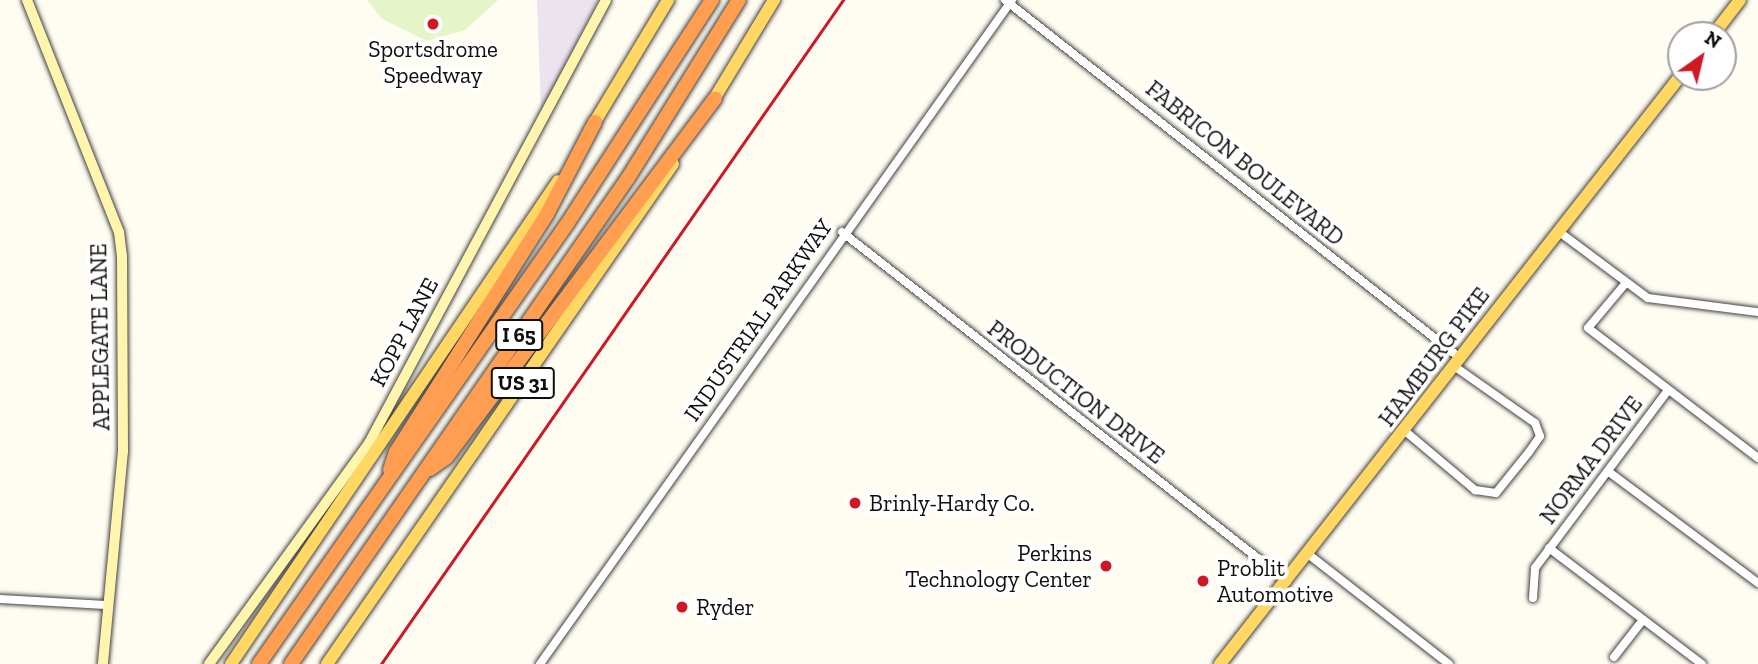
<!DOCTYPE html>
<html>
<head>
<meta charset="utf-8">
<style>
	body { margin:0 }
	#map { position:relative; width:1758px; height:664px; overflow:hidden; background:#fffcf2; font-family:"Zilla Slab",serif }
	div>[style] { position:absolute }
	.industrial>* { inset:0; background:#ede3ef }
	.pitch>* { inset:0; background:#e6f4c9 }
	.roads { filter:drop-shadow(0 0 2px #424242) drop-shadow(0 0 2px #424242) }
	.street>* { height:8px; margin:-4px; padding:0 4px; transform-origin:4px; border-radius:4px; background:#fff }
	.secondary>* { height:10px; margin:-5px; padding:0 5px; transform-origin:5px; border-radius:5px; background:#fff5ad }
	.primary>* { height:12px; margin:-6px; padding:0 6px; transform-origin:6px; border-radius:6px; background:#ffd762 }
	.highway>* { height:14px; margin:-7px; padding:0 7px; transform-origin:7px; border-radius:7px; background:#ff9d50 }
	.rail>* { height:2.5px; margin:-1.25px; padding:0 1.25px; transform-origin:1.25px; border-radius:1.25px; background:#cf1823 }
	.dots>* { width:19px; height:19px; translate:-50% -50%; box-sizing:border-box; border:4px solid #fff; border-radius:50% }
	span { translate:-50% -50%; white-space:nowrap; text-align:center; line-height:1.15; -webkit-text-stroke:7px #fff; paint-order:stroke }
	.shield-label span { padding:2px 5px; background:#fff; border:2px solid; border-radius:5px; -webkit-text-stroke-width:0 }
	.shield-label { font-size:21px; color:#0f0f0f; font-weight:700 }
	.poi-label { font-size:23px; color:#0f0f0f }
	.left { translate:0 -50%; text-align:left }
	.right { translate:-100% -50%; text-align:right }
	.street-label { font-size:23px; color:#0f0f0f }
	.north { position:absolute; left:1667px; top:21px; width:70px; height:70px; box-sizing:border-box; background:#fff; border:2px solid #9f9f9f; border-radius:50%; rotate:34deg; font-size:19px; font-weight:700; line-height:28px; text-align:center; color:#0f0f0f }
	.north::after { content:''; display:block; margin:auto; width:24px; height:32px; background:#cf1823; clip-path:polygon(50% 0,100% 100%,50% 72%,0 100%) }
</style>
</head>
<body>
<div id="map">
	<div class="industrial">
		<div style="clip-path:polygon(537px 0,598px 0,541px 112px)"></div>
	</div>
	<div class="pitch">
		<div style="clip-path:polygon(367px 0,498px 0,465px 30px,427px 41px,382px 19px)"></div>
	</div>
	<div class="roads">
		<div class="street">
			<div style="left:1005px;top:0;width:579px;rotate:38.2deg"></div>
			<div style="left:1558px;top:231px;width:112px;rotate:36.7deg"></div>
			<div style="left:1648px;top:298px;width:111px;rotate:7.3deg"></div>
			<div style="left:842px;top:232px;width:566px;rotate:38.11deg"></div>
			<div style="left:1625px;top:284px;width:57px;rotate:130.1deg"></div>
			<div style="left:1588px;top:328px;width:214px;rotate:37.4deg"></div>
			<div style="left:1405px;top:431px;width:92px;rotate:40.1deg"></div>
			<div style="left:1475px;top:490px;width:21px;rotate:8deg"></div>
			<div style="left:1496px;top:493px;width:53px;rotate:-51.2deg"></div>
			<div style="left:1529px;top:452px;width:19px;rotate:-55deg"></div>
			<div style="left:1540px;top:436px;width:14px;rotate:-111deg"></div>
			<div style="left:1535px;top:423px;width:99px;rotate:-144.9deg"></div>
			<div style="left:1609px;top:472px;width:186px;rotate:36.7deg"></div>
			<div style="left:1549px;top:548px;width:192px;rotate:37.2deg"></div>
			<div style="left:1308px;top:554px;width:179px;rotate:38deg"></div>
			<div style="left:1533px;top:598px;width:30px;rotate:-86deg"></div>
			<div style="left:1535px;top:568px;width:222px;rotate:-53.2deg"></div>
			<div style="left:0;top:599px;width:106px;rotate:3.2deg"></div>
			<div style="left:1614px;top:657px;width:46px;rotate:-52.1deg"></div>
			<div style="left:540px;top:664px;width:815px;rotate:-54.59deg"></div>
		</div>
		<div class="secondary">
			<div style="left:27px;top:0;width:250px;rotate:68.4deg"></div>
			<div style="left:119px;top:232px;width:24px;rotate:83deg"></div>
			<div style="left:122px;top:256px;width:195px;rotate:89.7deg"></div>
			<div style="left:123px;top:451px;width:214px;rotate:95.4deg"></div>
			<div style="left:209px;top:664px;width:273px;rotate:-54.1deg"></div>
			<div style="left:369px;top:443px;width:502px;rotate:-61.85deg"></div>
		</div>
		<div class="primary">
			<div style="left:1713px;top:35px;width:44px;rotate:-52.4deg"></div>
			<div style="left:711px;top:104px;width:122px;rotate:-58.8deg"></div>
			<div style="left:590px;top:130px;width:152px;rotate:-59deg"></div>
			<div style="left:231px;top:664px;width:583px;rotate:-55.9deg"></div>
			<div style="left:327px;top:664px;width:608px;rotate:-55.32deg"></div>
			<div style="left:1220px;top:664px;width:748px;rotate:-51.95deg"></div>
		</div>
		<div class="highway">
			<div style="left:430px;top:469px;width:19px;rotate:-35deg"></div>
			<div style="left:446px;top:458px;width:449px;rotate:-53.2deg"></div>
			<div style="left:390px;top:470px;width:19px;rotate:-72deg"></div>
			<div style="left:396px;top:452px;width:282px;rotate:-57.6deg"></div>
			<div style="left:547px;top:214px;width:104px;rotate:-62.4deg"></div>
			<div style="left:259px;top:664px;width:537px;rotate:-55.01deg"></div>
			<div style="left:567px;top:224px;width:267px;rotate:-57.1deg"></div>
			<div style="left:291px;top:664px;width:591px;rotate:-55.26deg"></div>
			<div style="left:628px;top:178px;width:210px;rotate:-58.1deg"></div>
		</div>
	</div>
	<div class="rail">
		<div style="left:381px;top:664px;width:809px;rotate:-55.17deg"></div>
	</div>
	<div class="dots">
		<div style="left:433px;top:24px;background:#cf1823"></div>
		<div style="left:855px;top:503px;background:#cf1823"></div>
		<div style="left:1106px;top:566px;background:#cf1823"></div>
		<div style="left:1203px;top:581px;background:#cf1823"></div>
		<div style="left:682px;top:607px;background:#cf1823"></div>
	</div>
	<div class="shield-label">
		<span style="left:519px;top:335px">I 65</span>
		<span style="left:523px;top:383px">US 31</span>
	</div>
	<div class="poi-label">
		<span style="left:433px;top:62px">Sportsdrome<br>Speedway</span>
		<span class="left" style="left:869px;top:503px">Brinly-Hardy Co.</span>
		<span class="right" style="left:1092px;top:566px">Perkins<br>Technology Center</span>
		<span class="left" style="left:1217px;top:581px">Problit<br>Automotive</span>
		<span class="left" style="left:696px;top:607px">Ryder</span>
	</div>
	<div class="street-label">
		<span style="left:1245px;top:163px;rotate:39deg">FABRICON BOULEVARD</span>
		<span style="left:758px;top:320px;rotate:-55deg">INDUSTRIAL PARKWAY</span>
		<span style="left:404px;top:332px;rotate:-62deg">KOPP LANE</span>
		<span style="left:100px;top:337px;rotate:-91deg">APPLEGATE LANE</span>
		<span style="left:1434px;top:357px;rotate:-53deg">HAMBURG PIKE</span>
		<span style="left:1076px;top:392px;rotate:38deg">PRODUCTION DRIVE</span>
		<span style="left:1591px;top:460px;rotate:-53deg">NORMA DRIVE</span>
	</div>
	<div class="north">N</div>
</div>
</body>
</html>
